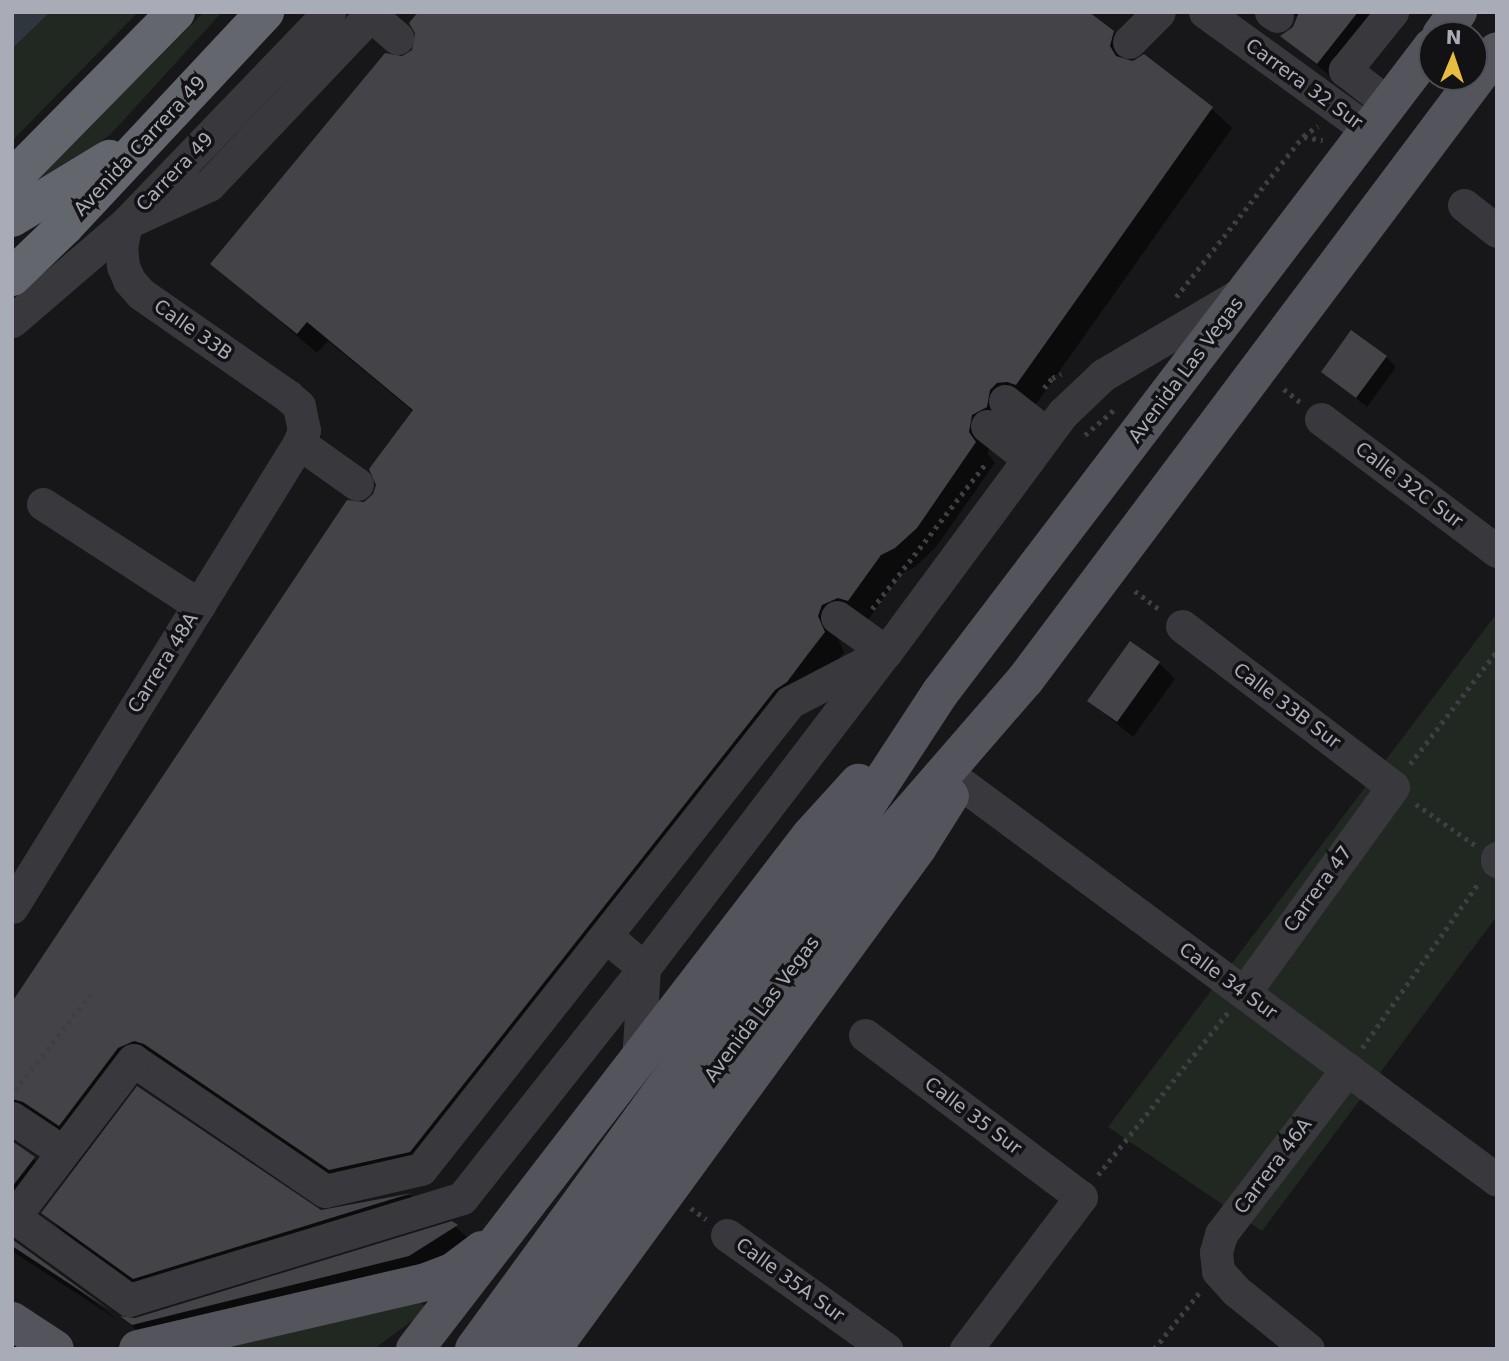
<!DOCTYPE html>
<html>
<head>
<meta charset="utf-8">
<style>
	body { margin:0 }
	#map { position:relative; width:1509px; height:1361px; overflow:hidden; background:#171618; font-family:"DejaVu Sans",sans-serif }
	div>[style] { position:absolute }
	.green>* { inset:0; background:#212822 }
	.water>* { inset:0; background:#2f363d }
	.shadow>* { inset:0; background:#0007 }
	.building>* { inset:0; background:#434348 }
	.path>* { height:4.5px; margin-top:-2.25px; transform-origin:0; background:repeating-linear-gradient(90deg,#3e3f44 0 3.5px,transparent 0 8.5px) }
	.minor>* { height:33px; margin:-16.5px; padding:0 16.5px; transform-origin:16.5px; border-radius:16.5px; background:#38383d }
	.major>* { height:38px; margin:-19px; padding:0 19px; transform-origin:19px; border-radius:19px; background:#54555c }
	.highway>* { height:38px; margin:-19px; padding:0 19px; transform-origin:19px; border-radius:19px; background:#64666e }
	span { translate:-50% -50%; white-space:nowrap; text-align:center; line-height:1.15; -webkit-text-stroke:7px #121113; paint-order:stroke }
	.street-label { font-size:19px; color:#a9acb7 }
	.frame { position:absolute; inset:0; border:14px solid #a9acb7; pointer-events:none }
	.north { position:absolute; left:1418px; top:21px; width:70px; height:70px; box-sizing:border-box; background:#121113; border:2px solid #4e4f55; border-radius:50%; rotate:2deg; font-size:19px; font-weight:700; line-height:28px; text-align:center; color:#a9acb7 }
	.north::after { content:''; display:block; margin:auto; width:24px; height:32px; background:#e7bd40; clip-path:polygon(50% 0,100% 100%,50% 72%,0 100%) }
</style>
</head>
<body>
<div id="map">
	<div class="green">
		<div style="clip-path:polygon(50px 12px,138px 12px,12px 141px,12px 49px)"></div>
		<div style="clip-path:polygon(204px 12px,222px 12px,111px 134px,12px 205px)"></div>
		<div style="clip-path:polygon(1494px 617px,1497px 620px,1497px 916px,1262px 1231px,1108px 1127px)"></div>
		<div style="clip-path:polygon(415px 1297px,428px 1309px,374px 1349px,183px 1349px)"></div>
	</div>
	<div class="water">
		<div style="clip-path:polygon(12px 12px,50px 12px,12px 49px)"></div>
	</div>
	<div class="shadow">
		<div style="clip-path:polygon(1289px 12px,1395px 12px,1339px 84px,1283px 36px,1294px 28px,1298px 16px)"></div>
		<div style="clip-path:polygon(1113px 32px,1133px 52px,1131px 62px,1144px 56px,1212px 109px,1232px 128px,1036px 404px,1028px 401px,991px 434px,988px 454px,995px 463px,936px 547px,915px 567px,901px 574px,868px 620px,837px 637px,844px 652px,828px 674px,430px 1171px,350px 1189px,157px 1060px,79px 1145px,12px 1137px,12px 1006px,365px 503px,375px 496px,414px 412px,328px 341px,317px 353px,212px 263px,403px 58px)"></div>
		<div style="clip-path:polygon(1386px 357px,1396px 367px,1367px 407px,1323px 372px)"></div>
		<div style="clip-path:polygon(1159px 663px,1175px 679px,1133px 737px,1089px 701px)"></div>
		<div style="clip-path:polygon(12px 1140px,54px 1178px,14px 1236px,15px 1241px,119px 1321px,12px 1251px)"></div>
		<div style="clip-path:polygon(411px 1195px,431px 1215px,155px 1299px,65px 1234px,44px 1213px,321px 1212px)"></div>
		<div style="clip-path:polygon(452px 1223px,477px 1247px,430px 1276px,143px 1337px,125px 1319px,135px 1320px)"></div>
	</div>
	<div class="building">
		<div style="clip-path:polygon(418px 12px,1089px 12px,1114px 31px,1110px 46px,1116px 56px,1133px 61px,1144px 54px,1213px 107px,1016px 385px,1007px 382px,997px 383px,990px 390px,987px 407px,972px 415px,969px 432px,976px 442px,917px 528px,895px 548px,881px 555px,848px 601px,838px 598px,822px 605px,818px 616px,825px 632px,808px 654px,787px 682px,775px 690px,410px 1152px,329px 1170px,144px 1044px,134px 1041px,118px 1048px,59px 1126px,23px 1102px,12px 1099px,12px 1002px,347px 500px,364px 502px,373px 494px,376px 485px,369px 469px,413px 410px,307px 322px,297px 334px,210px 264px,385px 53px,402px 56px,412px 50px,415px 33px,409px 23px)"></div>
		<div style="clip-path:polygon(1299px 12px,1358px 12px,1317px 64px,1280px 36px,1293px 27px)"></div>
		<div style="clip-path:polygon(1351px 330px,1387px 356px,1356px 398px,1321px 372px)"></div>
		<div style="clip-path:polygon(1130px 641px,1160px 662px,1117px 722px,1087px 701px)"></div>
		<div style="clip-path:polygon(137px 1086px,321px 1210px,412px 1193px,133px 1279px,41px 1213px)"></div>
		<div style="clip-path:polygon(12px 1141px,35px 1157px,12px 1187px)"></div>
		<div style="clip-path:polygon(452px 1221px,458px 1225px,409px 1256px,132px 1325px,120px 1316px,135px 1318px)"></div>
		<div style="clip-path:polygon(12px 1239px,111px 1311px,12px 1246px)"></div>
	</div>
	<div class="path">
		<div style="left:1304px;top:137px;width:19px;rotate:9deg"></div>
		<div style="left:1176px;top:297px;width:205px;rotate:-51.7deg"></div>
		<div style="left:1303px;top:136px;width:18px;rotate:-34deg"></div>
		<div style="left:1044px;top:388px;width:13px;rotate:-51deg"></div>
		<div style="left:1052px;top:378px;width:10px;rotate:-24deg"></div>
		<div style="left:1284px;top:389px;width:22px;rotate:39deg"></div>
		<div style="left:1085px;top:435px;width:40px;rotate:-41deg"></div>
		<div style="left:1135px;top:591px;width:31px;rotate:37deg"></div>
		<div style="left:872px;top:609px;width:187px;rotate:-52deg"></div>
		<div style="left:1410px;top:764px;width:143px;rotate:-52.4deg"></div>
		<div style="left:1416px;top:804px;width:72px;rotate:34.8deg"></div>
		<div style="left:1362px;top:1048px;width:204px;rotate:-54.8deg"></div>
		<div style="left:15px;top:1090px;width:121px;rotate:-51.7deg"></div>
		<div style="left:1098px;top:1175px;width:208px;rotate:-51.4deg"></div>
		<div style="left:691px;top:1208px;width:19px;rotate:36deg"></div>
		<div style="left:1154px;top:1349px;width:72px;rotate:-51.2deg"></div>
	</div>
	<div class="minor">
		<div style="left:1205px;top:12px;width:201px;rotate:35.9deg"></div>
		<div style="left:1271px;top:12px;width:7px;rotate:34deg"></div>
		<div style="left:371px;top:15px;width:35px;rotate:41deg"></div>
		<div style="left:1129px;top:42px;width:42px;rotate:-45deg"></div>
		<div style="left:1389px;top:104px;width:56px;rotate:-142.3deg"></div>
		<div style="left:1345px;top:70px;width:75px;rotate:-51deg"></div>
		<div style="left:1464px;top:205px;width:42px;rotate:38.2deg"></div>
		<div style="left:12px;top:321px;width:150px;rotate:-40.7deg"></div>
		<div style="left:126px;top:223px;width:293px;rotate:-46.1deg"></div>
		<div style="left:1005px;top:401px;width:53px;rotate:38.2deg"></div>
		<div style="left:1321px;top:419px;width:220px;rotate:36.9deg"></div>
		<div style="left:987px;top:426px;width:53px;rotate:38.2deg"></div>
		<div style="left:299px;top:443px;width:71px;rotate:35.3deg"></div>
		<div style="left:43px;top:504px;width:186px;rotate:32.9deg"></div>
		<div style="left:837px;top:617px;width:60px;rotate:35.5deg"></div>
		<div style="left:886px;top:652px;width:108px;rotate:152.5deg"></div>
		<div style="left:790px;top:702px;width:595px;rotate:128.31deg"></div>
		<div style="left:421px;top:1169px;width:98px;rotate:167.1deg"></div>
		<div style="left:325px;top:1191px;width:232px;rotate:-145.7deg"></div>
		<div style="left:133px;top:1060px;width:197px;rotate:127.2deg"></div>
		<div style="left:14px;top:1217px;width:142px;rotate:35.8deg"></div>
		<div style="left:129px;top:1300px;width:348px;rotate:-17deg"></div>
		<div style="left:462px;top:1198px;width:293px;rotate:-51.6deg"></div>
		<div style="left:644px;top:968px;width:398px;rotate:-52.6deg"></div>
		<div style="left:886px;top:652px;width:297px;rotate:-53.5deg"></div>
		<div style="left:1063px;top:413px;width:55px;rotate:-43.5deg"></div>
		<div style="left:1103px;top:375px;width:161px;rotate:-30.5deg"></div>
		<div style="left:1182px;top:626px;width:265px;rotate:37.3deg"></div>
		<div style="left:1393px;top:787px;width:254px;rotate:125.9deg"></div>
		<div style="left:959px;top:782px;width:669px;rotate:36.49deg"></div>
		<div style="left:1497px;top:858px;width:3px;rotate:90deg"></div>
		<div style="left:12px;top:907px;width:546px;rotate:-58.26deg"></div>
		<div style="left:299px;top:443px;width:14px;rotate:-69deg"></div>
		<div style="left:304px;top:430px;width:25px;rotate:-102deg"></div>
		<div style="left:299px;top:406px;width:15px;rotate:-138deg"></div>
		<div style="left:288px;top:396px;width:179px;rotate:-145.2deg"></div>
		<div style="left:141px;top:294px;width:18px;rotate:-131deg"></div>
		<div style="left:129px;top:280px;width:15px;rotate:-113deg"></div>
		<div style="left:123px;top:266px;width:18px;rotate:-96deg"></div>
		<div style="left:121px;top:248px;width:25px;rotate:-79deg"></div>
		<div style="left:126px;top:223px;width:91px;rotate:-24.6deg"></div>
		<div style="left:209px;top:185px;width:238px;rotate:-46.5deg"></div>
		<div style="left:607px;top:937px;width:48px;rotate:40deg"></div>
		<div style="left:644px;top:968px;width:93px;rotate:93.7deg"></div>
		<div style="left:865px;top:1035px;width:270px;rotate:36.9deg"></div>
		<div style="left:1081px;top:1197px;width:191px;rotate:127.1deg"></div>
		<div style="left:12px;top:1118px;width:61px;rotate:33.7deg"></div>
		<div style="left:727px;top:1235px;width:196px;rotate:35.6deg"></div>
		<div style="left:1308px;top:1349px;width:92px;rotate:-141.1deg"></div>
		<div style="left:1236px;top:1291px;width:27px;rotate:-132deg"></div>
		<div style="left:1218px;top:1271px;width:19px;rotate:-96deg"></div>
		<div style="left:1216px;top:1252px;width:19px;rotate:-74deg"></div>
		<div style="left:1221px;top:1234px;width:208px;rotate:-52.6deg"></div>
	</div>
	<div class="major">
		<div style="left:1441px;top:35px;width:29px;rotate:-54deg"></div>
		<div style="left:12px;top:1321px;width:51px;rotate:33.1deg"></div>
		<div style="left:138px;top:1349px;width:296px;rotate:-13.1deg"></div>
		<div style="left:426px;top:1282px;width:30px;rotate:-21deg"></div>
		<div style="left:454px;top:1271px;width:35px;rotate:-37deg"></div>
		<div style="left:415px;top:1349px;width:647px;rotate:-52.4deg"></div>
		<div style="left:810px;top:836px;width:72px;rotate:-47.8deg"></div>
		<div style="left:474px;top:1349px;width:611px;rotate:-53.92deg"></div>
		<div style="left:834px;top:855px;width:194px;rotate:-56.8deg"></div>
		<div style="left:940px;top:693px;width:812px;rotate:-52.71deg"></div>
		<div style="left:512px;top:1349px;width:644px;rotate:-53.59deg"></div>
		<div style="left:894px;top:831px;width:200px;rotate:-49.1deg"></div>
		<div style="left:1025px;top:680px;width:786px;rotate:-53.12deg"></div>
		<div style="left:552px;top:1349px;width:621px;rotate:-53.9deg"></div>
		<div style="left:918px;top:847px;width:60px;rotate:-57.9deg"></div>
	</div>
	<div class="highway">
		<div style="left:12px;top:179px;width:234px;rotate:-45.5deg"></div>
		<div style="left:12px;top:218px;width:114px;rotate:-31.3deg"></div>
		<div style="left:12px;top:277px;width:74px;rotate:-43.9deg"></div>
		<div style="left:65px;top:226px;width:293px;rotate:-46.9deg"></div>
	</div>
	<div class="street-label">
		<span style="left:1304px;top:84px;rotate:36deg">Carrera 32 Sur</span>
		<span style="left:140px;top:146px;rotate:-47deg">Avenida Carrera 49</span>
		<span style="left:175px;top:172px;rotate:-46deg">Carrera 49</span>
		<span style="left:193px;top:330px;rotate:35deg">Calle 33B</span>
		<span style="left:1186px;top:370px;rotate:-53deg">Avenida Las Vegas</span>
		<span style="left:1409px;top:485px;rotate:37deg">Calle 32C Sur</span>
		<span style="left:163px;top:663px;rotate:-58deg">Carrera 48A</span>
		<span style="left:1287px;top:706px;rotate:37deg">Calle 33B Sur</span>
		<span style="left:1318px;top:889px;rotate:-54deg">Carrera 47</span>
		<span style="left:1228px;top:981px;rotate:36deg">Calle 34 Sur</span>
		<span style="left:762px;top:1009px;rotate:-53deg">Avenida Las Vegas</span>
		<span style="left:973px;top:1116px;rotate:37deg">Calle 35 Sur</span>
		<span style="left:1273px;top:1166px;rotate:-53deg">Carrera 46A</span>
		<span style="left:790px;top:1280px;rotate:36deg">Calle 35A Sur</span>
	</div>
	<div class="frame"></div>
	<div class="north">N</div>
</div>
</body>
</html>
